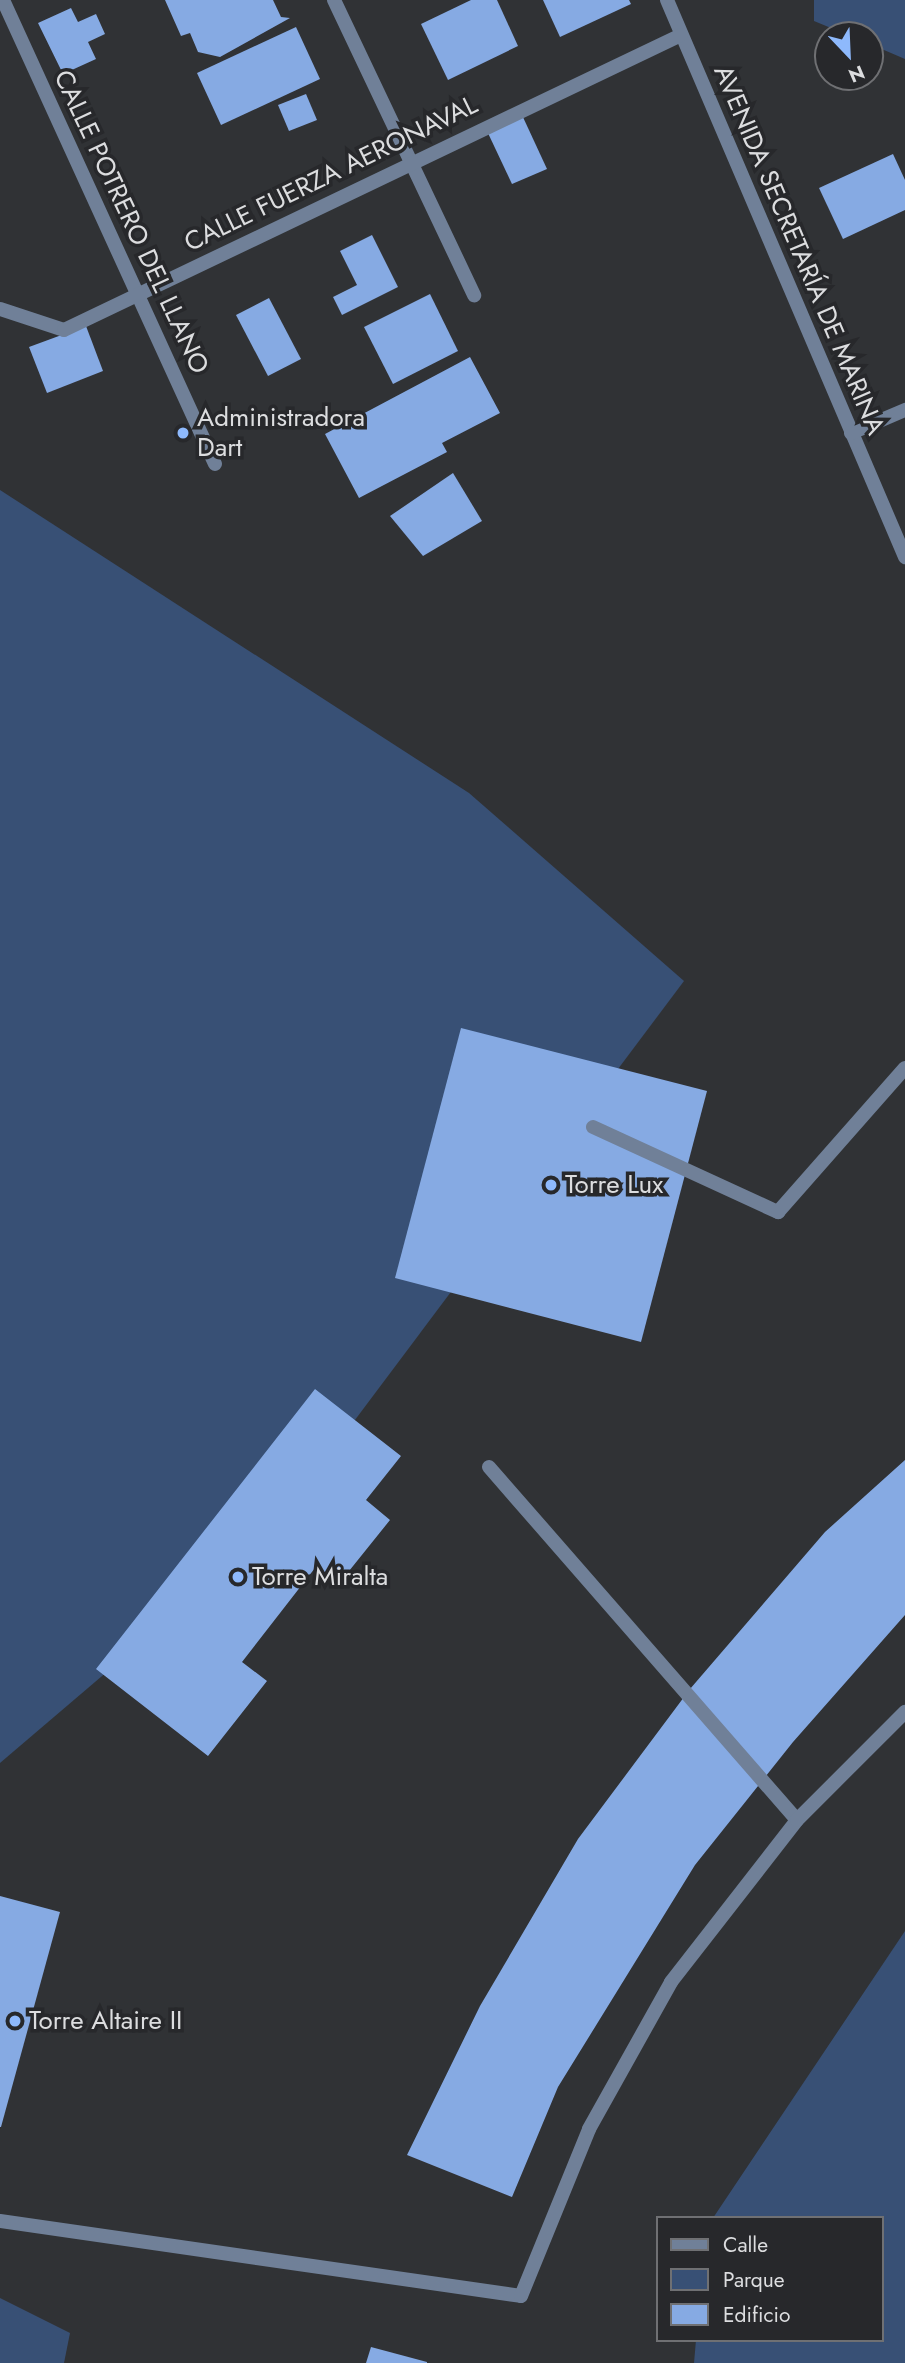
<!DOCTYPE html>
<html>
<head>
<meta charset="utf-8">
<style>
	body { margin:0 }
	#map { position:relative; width:905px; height:2363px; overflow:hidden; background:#303235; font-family:Jost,sans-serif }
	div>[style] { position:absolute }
	.green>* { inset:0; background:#385075 }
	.building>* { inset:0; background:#86aae3 }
	.lane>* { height:14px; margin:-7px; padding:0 7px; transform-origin:7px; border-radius:7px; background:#708098 }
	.street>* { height:14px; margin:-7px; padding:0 7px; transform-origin:7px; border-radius:7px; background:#708098 }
	.dots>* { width:19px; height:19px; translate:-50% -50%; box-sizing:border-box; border:4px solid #27282b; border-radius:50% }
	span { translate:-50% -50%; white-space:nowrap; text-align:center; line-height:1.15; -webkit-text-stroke:7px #27282b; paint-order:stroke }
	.street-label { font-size:26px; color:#dcdddf }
	.poi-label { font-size:26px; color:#dcdddf }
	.left { translate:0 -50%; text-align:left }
	.legend { position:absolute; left:656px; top:2216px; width:228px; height:126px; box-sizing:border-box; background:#27282b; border:2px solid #6f7073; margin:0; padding:9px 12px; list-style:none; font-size:21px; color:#dcdddf }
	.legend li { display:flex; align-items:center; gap:14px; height:35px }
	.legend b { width:35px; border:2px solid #6f7073 }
	.north { position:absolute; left:814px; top:21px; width:70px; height:70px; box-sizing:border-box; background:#27282b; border:2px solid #6f7073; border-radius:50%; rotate:157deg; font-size:19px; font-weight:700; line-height:28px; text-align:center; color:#dcdddf }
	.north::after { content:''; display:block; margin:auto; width:24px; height:32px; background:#8eb9fc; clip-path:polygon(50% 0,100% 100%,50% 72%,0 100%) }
</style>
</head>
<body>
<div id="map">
	<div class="green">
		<div style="clip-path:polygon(814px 0,905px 0,905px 59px,870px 44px,870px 35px,848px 35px,814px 21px)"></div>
		<div style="clip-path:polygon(0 490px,469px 793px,684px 981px,271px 1532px,0 1763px)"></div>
		<div style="clip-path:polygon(905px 1931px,905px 2363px,694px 2363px,696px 2340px,882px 2340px,882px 2218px,713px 2218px)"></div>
		<div style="clip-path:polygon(0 2298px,70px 2333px,64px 2363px,0 2363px)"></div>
	</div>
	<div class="building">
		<div style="clip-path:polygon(165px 0,273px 0,281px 17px,290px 18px,220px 57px,198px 52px,190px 33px,181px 36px)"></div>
		<div style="clip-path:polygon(471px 0,497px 0,518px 46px,448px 80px,421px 24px)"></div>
		<div style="clip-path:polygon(543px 0,629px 0,631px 4px,560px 37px)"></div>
		<div style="clip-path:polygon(71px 8px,78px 22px,96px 14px,105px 34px,88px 42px,96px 59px,63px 74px,38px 23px)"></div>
		<div style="clip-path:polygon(296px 27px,320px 79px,221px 125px,197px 73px)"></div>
		<div style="clip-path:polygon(306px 94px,317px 120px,289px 131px,278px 105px)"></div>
		<div style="clip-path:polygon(522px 115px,547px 169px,512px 184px,487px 131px)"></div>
		<div style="clip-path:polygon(893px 154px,905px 180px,905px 210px,843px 239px,819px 188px)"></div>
		<div style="clip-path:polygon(372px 235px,398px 287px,342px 315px,333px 297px,357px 285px,340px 251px)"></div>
		<div style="clip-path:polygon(430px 294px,458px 351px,393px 384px,364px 327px)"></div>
		<div style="clip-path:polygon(269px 298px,301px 359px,268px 376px,236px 315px)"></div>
		<div style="clip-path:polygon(86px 326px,103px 371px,47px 393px,29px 347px)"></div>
		<div style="clip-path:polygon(470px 357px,500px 413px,442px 443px,447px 452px,359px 498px,325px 434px)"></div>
		<div style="clip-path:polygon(453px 473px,482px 521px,423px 556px,390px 516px)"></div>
		<div style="clip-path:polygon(461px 1028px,707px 1091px,641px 1342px,395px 1278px)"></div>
		<div style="clip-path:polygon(315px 1389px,401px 1456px,366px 1500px,390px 1520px,337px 1586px,315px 1568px,242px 1662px,267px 1681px,208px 1756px,96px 1669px)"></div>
		<div style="clip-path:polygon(905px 1460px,905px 1615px,793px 1742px,695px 1865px,558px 2087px,512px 2197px,407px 2155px,480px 2006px,578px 1839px,690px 1689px,825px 1532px)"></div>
		<div style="clip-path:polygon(0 1896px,60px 1912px,1px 2127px,0 2127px)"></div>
		<div style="clip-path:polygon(371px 2347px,427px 2362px,427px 2363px,366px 2363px)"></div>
	</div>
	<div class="lane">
		<div style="left:489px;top:1467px;width:468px;rotate:48.9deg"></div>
	</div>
	<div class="street">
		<div style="left:3px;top:0;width:510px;rotate:65.44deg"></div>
		<div style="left:334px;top:0;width:327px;rotate:64.6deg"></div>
		<div style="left:667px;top:0;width:606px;rotate:66.86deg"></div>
		<div style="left:0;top:309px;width:67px;rotate:18.2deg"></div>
		<div style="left:64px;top:330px;width:684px;rotate:-25.55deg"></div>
		<div style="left:851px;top:433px;width:59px;rotate:-23.1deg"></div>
		<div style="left:593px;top:1127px;width:204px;rotate:24.7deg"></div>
		<div style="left:778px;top:1212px;width:192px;rotate:-48.6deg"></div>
		<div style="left:0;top:2221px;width:526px;rotate:8.19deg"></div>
		<div style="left:521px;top:2296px;width:180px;rotate:-67.8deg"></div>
		<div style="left:589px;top:2129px;width:168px;rotate:-60.8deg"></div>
		<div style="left:671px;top:1982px;width:205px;rotate:-52.1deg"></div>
		<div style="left:797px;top:1820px;width:153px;rotate:-45deg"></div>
	</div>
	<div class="dots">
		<div style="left:183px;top:433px;background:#8eb9fc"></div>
		<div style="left:551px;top:1185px;background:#8eb9fc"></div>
		<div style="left:238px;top:1577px;background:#8eb9fc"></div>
		<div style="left:15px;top:2021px;background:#8eb9fc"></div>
	</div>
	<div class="street-label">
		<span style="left:331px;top:174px;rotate:-26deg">CALLE FUERZA AERONAVAL</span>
		<span style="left:131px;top:222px;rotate:65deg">CALLE POTRERO DEL LLANO</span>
		<span style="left:799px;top:250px;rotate:67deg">AVENIDA SECRETARÍA DE MARINA</span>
	</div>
	<div class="poi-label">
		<span class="left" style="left:197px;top:433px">Administradora<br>Dart</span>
		<span class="left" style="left:565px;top:1185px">Torre Lux</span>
		<span class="left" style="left:252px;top:1577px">Torre Miralta</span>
		<span class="left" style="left:29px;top:2021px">Torre Altaire II</span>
	</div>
	<ul class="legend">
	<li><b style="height:9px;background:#708098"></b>Calle</li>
	<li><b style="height:19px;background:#385075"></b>Parque</li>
	<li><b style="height:19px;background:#86aae3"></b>Edificio</li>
	</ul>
	<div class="north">N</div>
</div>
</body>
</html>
